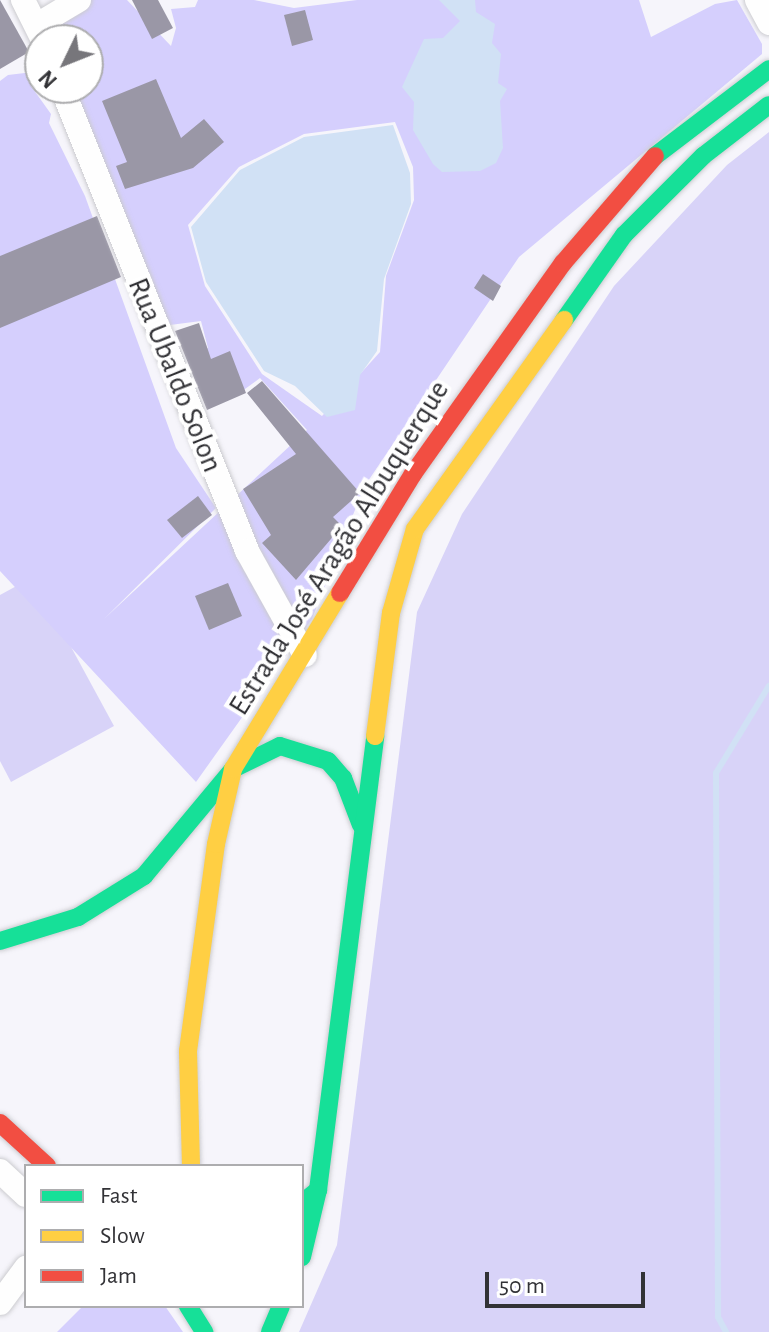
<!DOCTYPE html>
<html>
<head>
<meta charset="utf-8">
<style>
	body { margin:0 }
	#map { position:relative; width:769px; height:1332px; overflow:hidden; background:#f6f5fb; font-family:"Alegreya Sans",sans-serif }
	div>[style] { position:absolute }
	.green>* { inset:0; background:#d8d3f8 }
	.forest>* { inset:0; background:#d5cffd }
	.water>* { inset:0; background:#d1e1f5 }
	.stream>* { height:6px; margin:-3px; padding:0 3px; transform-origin:3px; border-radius:3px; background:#d1e1f5 }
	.building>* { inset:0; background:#9a97a6 }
	.roads { filter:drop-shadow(0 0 2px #ccccd0) drop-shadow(0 0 2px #ccccd0) }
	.street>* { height:24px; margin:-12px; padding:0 12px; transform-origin:12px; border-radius:12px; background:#fefefe }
	.fast>* { height:18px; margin:-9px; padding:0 9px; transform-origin:9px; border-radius:9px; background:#16e098 }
	.slow>* { height:18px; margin:-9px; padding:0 9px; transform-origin:9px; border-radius:9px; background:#ffcf43 }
	.jam>* { height:18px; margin:-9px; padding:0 9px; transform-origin:9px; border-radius:9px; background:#f24e42 }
	span { translate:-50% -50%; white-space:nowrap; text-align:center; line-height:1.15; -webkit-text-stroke:8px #fff; paint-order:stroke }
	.street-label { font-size:30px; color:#323236 }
	.legend { position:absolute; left:24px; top:1164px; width:280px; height:144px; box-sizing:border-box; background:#fff; border:2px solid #adadaf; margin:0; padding:10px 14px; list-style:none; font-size:24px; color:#323236 }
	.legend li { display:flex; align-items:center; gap:16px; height:40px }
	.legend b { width:40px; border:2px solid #adadaf }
	.north { position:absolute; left:24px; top:24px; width:80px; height:80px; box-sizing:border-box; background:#fff; border:2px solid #adadaf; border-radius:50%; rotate:227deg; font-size:22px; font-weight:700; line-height:32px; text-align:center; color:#323236 }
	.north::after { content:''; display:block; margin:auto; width:28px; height:36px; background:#77767b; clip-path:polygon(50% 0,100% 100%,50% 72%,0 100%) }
	.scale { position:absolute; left:485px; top:1272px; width:160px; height:36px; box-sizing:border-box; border:4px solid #323236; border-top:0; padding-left:10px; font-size:24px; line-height:28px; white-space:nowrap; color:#323236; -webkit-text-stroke:6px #fff; paint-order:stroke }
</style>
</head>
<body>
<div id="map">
	<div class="green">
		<div style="clip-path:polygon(769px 132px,769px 1332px,299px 1332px,337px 1245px,417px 612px,462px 514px,614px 286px,727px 165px)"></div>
		<div style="clip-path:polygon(33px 577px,114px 726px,11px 782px,0 761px,0 595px)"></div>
	</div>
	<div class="forest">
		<div style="clip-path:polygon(evenodd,88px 0,127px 0,171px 46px,176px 28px,171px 9px,195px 7px,198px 0,254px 0,294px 8px,357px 0,639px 0,651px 37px,715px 4px,737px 0,762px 44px,762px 54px,519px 257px,364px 487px,312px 619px,196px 782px,0 571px,0 81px,8px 75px,33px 72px,31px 86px,51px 114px,49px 123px,85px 196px,176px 448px,216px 508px,104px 619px,307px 430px,260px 378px,234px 397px,194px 354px,208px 348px,201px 321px,162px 326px,65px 88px,88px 88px,88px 40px,56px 40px,54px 22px,88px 0,395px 122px,413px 167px,414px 200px,386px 276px,380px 352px,322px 416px,262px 374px,205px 286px,188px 225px,239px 167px,304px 134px,395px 122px)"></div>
		<div style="clip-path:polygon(83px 1306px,165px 1306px,183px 1332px,57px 1332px)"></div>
	</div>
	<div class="water">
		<div style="clip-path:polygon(439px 0,475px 0,476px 12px,495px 24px,492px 43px,501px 54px,498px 83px,507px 89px,500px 101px,503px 148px,496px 163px,480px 171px,442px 172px,433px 164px,413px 130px,414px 102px,402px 87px,424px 39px,443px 38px,460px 21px)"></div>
		<div style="clip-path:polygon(393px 125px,410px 173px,411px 204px,384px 279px,377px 351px,360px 375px,355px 410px,327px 417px,295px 386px,264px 371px,206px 282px,191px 227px,240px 170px,304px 137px)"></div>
	</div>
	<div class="stream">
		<div style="left:726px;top:1332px;width:17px;rotate:-118deg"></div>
		<div style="left:718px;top:1317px;width:544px;rotate:-90.21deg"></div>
		<div style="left:716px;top:773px;width:102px;rotate:-58.7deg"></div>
	</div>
	<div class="building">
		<div style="clip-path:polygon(0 0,29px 52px,0 69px)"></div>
		<div style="clip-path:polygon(132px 0,158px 0,173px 28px,152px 39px)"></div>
		<div style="clip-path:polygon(305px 10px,313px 40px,292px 46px,284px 15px)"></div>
		<div style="clip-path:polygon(156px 79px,181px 138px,204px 119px,224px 142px,193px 168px,125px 189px,116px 166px,127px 162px,102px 101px)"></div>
		<div style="clip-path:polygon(97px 216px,121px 277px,0 328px,0 256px)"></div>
		<div style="clip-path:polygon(483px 274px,501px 286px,493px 301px,474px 288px)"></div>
		<div style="clip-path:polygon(199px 323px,211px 359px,230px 351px,246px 393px,207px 410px,175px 331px)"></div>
		<div style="clip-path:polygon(262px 381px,360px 493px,333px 517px,342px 526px,296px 580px,262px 543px,271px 535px,243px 489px,296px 454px,247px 393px)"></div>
		<div style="clip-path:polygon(198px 496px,212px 515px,182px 538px,167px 520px)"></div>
		<div style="clip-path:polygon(228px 583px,242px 616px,209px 630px,195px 596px)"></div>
	</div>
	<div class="roads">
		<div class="street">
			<div style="left:23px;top:0;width:42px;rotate:63.4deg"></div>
			<div style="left:757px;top:0;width:26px;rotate:62deg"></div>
			<div style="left:37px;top:25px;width:49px;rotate:-30.8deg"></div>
			<div style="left:62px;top:88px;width:499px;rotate:68.2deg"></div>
			<div style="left:247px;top:551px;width:119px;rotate:60.9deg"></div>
			<div style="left:0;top:1171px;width:35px;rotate:43deg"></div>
			<div style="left:0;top:1303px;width:44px;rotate:-53.4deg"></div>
		</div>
		<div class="fast">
			<div style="left:655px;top:156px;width:143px;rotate:-37.3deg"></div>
			<div style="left:564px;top:320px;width:104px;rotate:-54.8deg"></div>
			<div style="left:624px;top:235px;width:112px;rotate:-45deg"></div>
			<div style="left:703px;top:156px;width:83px;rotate:-37.7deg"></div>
			<div style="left:0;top:941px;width:82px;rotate:-17.1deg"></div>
			<div style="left:78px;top:917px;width:78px;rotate:-31.8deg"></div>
			<div style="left:144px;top:876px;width:139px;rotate:-50.2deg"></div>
			<div style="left:233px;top:769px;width:52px;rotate:-26.1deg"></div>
			<div style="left:280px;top:746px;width:50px;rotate:17.4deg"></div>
			<div style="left:328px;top:761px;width:23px;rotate:49deg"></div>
			<div style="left:343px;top:778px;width:50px;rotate:69deg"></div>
			<div style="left:302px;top:1203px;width:21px;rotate:-39deg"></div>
			<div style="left:318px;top:1190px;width:458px;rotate:-82.8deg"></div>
			<div style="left:302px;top:1257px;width:69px;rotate:-76.6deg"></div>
			<div style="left:188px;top:1306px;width:31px;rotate:58deg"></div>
			<div style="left:270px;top:1332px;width:28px;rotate:-67deg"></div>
		</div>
		<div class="slow">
			<div style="left:375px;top:736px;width:124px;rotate:-82.6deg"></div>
			<div style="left:391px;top:613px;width:87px;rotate:-74.1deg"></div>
			<div style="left:415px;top:529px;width:257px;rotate:-54.5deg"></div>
			<div style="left:191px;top:1166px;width:115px;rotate:-91.5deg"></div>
			<div style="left:188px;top:1051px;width:209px;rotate:-82.3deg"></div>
			<div style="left:216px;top:844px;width:77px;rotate:-77.2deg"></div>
			<div style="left:233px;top:769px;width:206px;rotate:-58.7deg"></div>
		</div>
		<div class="jam">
			<div style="left:340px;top:593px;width:140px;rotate:-58.5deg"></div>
			<div style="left:413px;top:474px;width:259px;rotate:-54.6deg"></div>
			<div style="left:563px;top:263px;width:141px;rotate:-49.3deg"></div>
			<div style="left:0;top:1123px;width:64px;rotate:42.5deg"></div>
		</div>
	</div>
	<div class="street-label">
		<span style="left:175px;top:375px;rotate:68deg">Rua Ubaldo Solon</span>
		<span style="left:339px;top:548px;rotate:-58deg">Estrada José Aragão Albuquerque</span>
	</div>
	<ul class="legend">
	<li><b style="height:10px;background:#16e098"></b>Fast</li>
	<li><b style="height:10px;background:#ffcf43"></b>Slow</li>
	<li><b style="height:10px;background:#f24e42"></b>Jam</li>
	</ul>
	<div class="north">N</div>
	<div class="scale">50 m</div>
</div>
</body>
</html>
